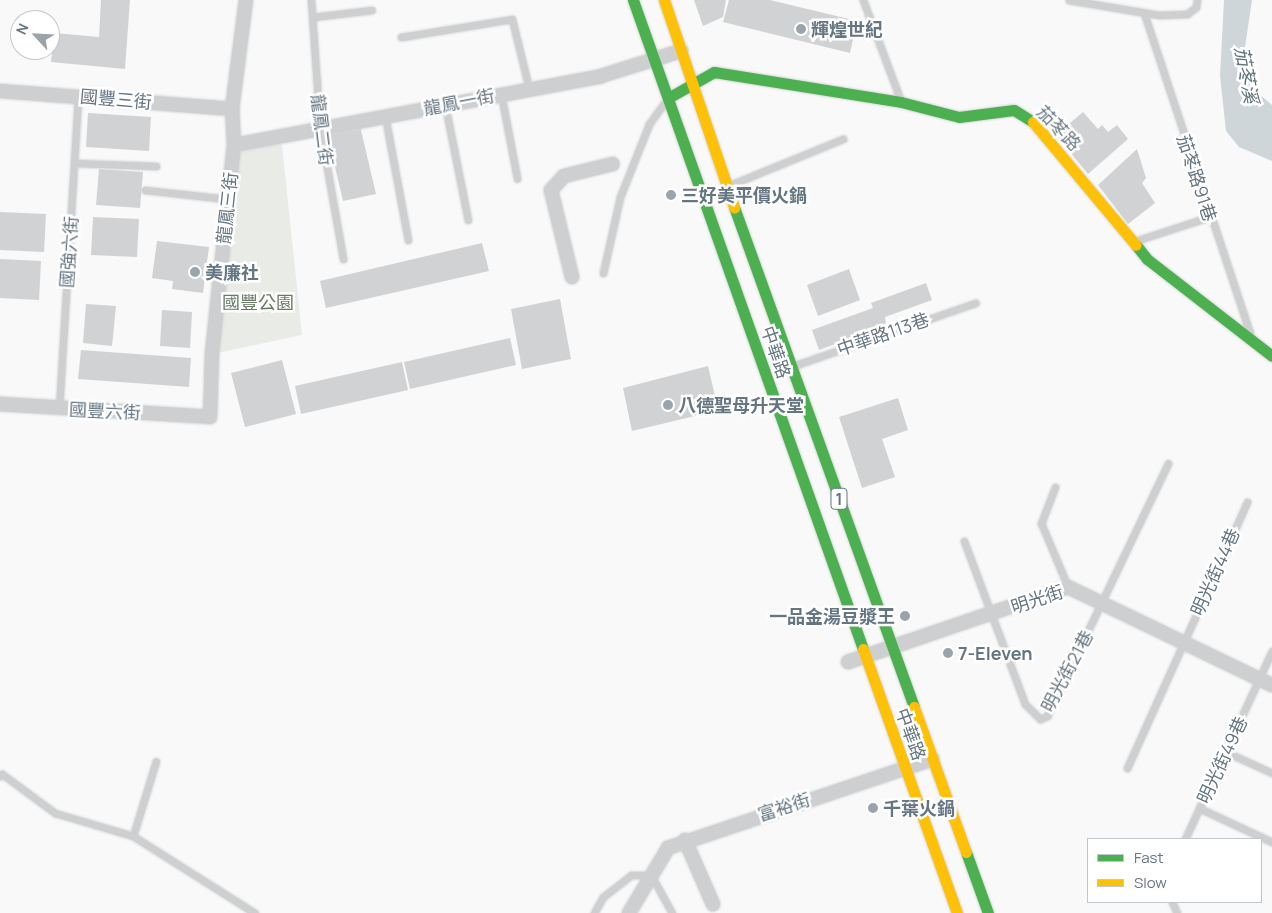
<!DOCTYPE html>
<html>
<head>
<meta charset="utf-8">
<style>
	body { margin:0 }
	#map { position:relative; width:1272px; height:913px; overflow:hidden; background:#f9f9f9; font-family:Manrope,"Noto Sans TC",sans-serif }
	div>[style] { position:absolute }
	.green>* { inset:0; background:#e8ebe6 }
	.water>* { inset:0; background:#ced6d9 }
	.building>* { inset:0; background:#d0d2d3 }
	.roads { filter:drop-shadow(0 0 1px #d5d6d7) drop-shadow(0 0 1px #d5d6d7) }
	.lane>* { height:7px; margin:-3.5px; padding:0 3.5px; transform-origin:3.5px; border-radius:3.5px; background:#cecfd0 }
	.street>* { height:14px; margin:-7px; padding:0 7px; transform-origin:7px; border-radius:7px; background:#cecfd0 }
	.fast>* { height:11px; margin:-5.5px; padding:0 5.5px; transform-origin:5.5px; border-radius:5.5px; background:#4caf50 }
	.slow>* { height:11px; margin:-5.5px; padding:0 5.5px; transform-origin:5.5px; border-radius:5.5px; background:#ffc107 }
	.dots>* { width:14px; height:14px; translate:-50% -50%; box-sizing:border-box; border:2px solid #fff; border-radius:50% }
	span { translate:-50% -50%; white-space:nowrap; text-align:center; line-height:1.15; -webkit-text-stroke:5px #fff; paint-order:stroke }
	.shield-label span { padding:1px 4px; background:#fff; border:1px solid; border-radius:4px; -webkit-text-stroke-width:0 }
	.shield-label { font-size:16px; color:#657683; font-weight:700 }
	.poi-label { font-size:18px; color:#657683; font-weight:700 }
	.left { translate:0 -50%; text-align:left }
	.right { translate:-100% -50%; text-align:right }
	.street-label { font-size:18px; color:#657683 }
	.park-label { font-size:18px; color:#687a64 }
	.water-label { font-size:19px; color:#60757c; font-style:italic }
	.legend { position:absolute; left:1087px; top:838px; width:175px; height:65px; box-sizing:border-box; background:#fff; border:1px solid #c1c8cd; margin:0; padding:6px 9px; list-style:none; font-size:15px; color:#657683 }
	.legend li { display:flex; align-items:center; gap:10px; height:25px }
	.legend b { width:25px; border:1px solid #c1c8cd }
	.north { position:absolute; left:10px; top:10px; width:50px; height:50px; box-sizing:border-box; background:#fff; border:1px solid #c1c8cd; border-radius:50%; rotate:295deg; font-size:14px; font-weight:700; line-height:20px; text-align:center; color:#657683 }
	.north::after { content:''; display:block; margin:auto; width:18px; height:22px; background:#99a4ac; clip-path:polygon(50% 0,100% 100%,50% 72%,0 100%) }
</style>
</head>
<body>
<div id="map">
	<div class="green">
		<div style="clip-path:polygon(281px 136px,302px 335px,212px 354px,234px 145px)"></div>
	</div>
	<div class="water">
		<div style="clip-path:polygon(1224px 0,1252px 0,1245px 47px,1252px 88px,1272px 105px,1272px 161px,1239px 147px,1226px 131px,1220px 76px)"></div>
	</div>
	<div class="building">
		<div style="clip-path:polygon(101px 0,130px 0,125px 69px,51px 62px,54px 33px,99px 37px)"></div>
		<div style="clip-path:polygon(694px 0,726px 0,723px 17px,703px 26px)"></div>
		<div style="clip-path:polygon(729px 0,770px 0,849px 19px,854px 35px,850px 53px,723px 22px)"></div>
		<div style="clip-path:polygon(1083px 112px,1098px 129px,1102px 125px,1108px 132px,1117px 125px,1128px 139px,1088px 174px,1056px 135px)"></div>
		<div style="clip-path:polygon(88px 113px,151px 117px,149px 151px,86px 147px)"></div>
		<div style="clip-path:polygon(360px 126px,376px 194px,343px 201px,327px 133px)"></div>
		<div style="clip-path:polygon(1137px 149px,1146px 178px,1142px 183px,1155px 203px,1128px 224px,1098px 185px)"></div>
		<div style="clip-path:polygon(99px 169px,143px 172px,140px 208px,96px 205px)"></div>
		<div style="clip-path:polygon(0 212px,46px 214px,44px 252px,0 250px)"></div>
		<div style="clip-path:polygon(93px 217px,139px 219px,137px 257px,91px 255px)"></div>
		<div style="clip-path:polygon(157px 241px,209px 247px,203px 293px,172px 289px,173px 281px,152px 278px)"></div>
		<div style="clip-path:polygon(482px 243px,489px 271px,326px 308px,320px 281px)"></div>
		<div style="clip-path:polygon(0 259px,41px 261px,39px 300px,0 298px)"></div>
		<div style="clip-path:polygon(849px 269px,860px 300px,818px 316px,807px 285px)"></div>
		<div style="clip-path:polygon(926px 283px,932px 300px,885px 317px,886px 325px,819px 350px,812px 330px,873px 308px,871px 303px)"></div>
		<div style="clip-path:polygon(560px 299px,571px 359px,522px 369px,511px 309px)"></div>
		<div style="clip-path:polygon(86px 304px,116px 306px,112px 346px,83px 343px)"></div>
		<div style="clip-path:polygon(162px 310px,192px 312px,190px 348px,160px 346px)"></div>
		<div style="clip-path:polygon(510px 338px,516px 365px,410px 389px,404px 362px)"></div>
		<div style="clip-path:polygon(81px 350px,191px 358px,189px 387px,78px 379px)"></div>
		<div style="clip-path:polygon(282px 360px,296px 414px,245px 427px,231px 373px)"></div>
		<div style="clip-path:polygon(402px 362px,408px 390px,301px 414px,295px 386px)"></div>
		<div style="clip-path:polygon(708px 366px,715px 396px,709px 397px,712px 412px,632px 431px,623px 388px)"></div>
		<div style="clip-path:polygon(898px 398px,908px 430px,882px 439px,895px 477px,862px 488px,839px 417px)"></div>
	</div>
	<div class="roads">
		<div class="lane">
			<div style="left:311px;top:0;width:128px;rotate:86deg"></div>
			<div style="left:320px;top:128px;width:133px;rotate:80deg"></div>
			<div style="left:863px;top:0;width:106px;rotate:69.5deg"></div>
			<div style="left:1069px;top:0;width:91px;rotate:9.5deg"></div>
			<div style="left:1159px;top:15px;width:28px;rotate:-2deg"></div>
			<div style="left:1187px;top:14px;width:11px;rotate:-38deg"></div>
			<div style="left:1196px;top:7px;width:7px;rotate:-82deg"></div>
			<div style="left:1144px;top:13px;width:337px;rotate:71.7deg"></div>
			<div style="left:313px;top:17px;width:59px;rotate:-6.8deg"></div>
			<div style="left:401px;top:37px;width:112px;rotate:-9.2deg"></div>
			<div style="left:512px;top:19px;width:72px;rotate:76.3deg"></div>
			<div style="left:501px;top:94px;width:86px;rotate:79.2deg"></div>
			<div style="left:445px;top:105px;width:117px;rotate:78.7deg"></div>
			<div style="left:385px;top:116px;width:126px;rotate:79.5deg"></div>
			<div style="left:74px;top:163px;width:82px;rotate:2.1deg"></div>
			<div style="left:730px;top:185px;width:122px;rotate:-22.2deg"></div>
			<div style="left:145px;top:190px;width:83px;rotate:6.2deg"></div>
			<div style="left:1135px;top:241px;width:78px;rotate:-18deg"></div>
			<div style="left:603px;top:273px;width:78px;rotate:-77.4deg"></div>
			<div style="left:620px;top:197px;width:79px;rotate:-68.3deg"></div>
			<div style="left:649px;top:124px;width:27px;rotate:-54deg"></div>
			<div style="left:793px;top:366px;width:193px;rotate:-19.1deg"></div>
			<div style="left:59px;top:408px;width:313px;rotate:-86.5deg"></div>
			<div style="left:1055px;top:487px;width:39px;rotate:111deg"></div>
			<div style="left:1041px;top:523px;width:69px;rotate:67.1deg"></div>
			<div style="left:964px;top:541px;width:174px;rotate:69.5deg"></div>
			<div style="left:1025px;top:704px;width:21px;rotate:45deg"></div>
			<div style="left:1040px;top:719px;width:8px;rotate:-23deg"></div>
			<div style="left:1047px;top:716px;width:280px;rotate:-64.4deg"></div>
			<div style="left:1226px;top:752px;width:51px;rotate:24.5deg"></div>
			<div style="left:1127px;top:768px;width:292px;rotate:-65.7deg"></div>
			<div style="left:0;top:776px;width:3px;rotate:-45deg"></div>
			<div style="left:2px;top:774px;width:66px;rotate:36.3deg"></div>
			<div style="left:55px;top:813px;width:81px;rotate:16.4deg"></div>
			<div style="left:133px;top:836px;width:144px;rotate:32.3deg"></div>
			<div style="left:1199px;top:808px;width:81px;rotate:25deg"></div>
			<div style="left:133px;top:836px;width:78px;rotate:-73deg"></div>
			<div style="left:1185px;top:839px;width:207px;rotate:-65.2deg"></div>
			<div style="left:1172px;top:902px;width:12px;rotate:66deg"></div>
			<div style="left:594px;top:913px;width:18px;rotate:-61deg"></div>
			<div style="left:603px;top:897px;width:36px;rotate:-38deg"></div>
			<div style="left:631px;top:875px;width:20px"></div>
			<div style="left:651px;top:875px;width:43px;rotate:61.1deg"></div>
		</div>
		<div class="street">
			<div style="left:0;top:91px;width:233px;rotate:4.4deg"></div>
			<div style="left:234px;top:145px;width:373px;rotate:-10.6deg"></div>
			<div style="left:601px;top:76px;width:84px;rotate:-17.4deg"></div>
			<div style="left:572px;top:277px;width:89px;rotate:-103.6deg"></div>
			<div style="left:551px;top:190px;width:19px;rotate:-47deg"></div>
			<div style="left:564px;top:176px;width:50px;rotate:-13.8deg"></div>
			<div style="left:0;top:404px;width:210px;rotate:3.5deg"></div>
			<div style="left:210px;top:417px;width:63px;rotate:-88.2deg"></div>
			<div style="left:212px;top:354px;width:210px;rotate:-84deg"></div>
			<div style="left:234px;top:145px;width:36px;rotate:-93deg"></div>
			<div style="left:232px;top:109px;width:110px;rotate:-82.7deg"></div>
			<div style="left:848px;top:662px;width:232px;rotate:-18.8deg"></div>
			<div style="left:1068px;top:587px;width:226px;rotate:25.7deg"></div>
			<div style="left:685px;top:840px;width:70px;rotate:66.4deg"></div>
			<div style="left:629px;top:913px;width:76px;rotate:-59deg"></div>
			<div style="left:668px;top:848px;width:279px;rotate:-18.6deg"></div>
		</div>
		<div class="fast">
			<div style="left:633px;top:0;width:689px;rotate:70.49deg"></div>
			<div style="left:668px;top:98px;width:53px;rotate:-29.5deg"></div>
			<div style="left:714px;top:72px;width:189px;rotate:9.1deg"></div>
			<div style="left:901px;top:102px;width:60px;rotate:14.5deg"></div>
			<div style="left:959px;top:117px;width:55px;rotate:-7.3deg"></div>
			<div style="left:1014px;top:110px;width:22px;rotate:32deg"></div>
			<div style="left:734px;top:207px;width:531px;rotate:70.2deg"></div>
			<div style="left:1136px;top:245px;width:18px;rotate:52deg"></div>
			<div style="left:1147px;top:259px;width:158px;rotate:37.8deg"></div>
			<div style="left:966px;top:852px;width:65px;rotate:70.2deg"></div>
		</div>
		<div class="slow">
			<div style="left:664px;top:0;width:219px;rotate:71.3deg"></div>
			<div style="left:1033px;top:122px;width:160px;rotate:50.1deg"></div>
			<div style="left:863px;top:649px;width:280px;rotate:70.4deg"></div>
			<div style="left:914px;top:707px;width:154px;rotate:70.3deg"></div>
		</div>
	</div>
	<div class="dots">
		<div style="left:801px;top:29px;background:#99a4ac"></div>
		<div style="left:671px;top:195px;background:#99a4ac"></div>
		<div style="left:195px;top:272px;background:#99a4ac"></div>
		<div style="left:668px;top:405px;background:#99a4ac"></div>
		<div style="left:905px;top:616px;background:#99a4ac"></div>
		<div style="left:948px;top:653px;background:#99a4ac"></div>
		<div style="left:873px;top:808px;background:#99a4ac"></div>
	</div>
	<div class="shield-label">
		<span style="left:839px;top:499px">1</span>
	</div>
	<div class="poi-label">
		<span class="left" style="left:811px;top:29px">輝煌世紀</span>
		<span class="left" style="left:681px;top:195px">三好美平價火鍋</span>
		<span class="left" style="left:205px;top:272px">美廉社</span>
		<span class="left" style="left:678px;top:405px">八德聖母升天堂</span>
		<span class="right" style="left:895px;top:616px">一品金湯豆漿王</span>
		<span class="left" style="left:958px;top:653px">7-Eleven</span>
		<span class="left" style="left:883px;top:808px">千葉火鍋</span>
	</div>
	<div class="street-label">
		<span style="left:116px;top:99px;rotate:5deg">國豐三街</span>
		<span style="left:459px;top:102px;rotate:-11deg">龍鳳一街</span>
		<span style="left:1059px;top:128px;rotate:46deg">茄苳路</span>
		<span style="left:322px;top:130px;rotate:83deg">龍鳳二街</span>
		<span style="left:1197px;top:178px;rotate:72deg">茄苳路91巷</span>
		<span style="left:227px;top:208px;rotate:-84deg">龍鳳三街</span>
		<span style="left:69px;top:252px;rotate:-86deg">國強六街</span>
		<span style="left:883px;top:334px;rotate:-19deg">中華路113巷</span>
		<span style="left:776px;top:352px;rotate:71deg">中華路</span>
		<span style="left:105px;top:411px;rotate:3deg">國豐六街</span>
		<span style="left:1215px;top:572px;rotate:-66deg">明光街44巷</span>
		<span style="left:1037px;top:599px;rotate:-18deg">明光街</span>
		<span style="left:1067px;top:671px;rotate:-62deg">明光街21巷</span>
		<span style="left:911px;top:734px;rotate:70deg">中華路</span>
		<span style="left:1222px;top:760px;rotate:-65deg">明光街49巷</span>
		<span style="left:784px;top:807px;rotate:-18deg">富裕街</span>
	</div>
	<div class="park-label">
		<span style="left:258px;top:302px">國豐公園</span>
	</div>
	<div class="water-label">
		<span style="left:1246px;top:75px;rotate:80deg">茄苳溪</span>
	</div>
	<ul class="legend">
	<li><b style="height:6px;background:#4caf50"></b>Fast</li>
	<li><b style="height:6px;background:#ffc107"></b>Slow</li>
	</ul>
	<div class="north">N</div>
</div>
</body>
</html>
